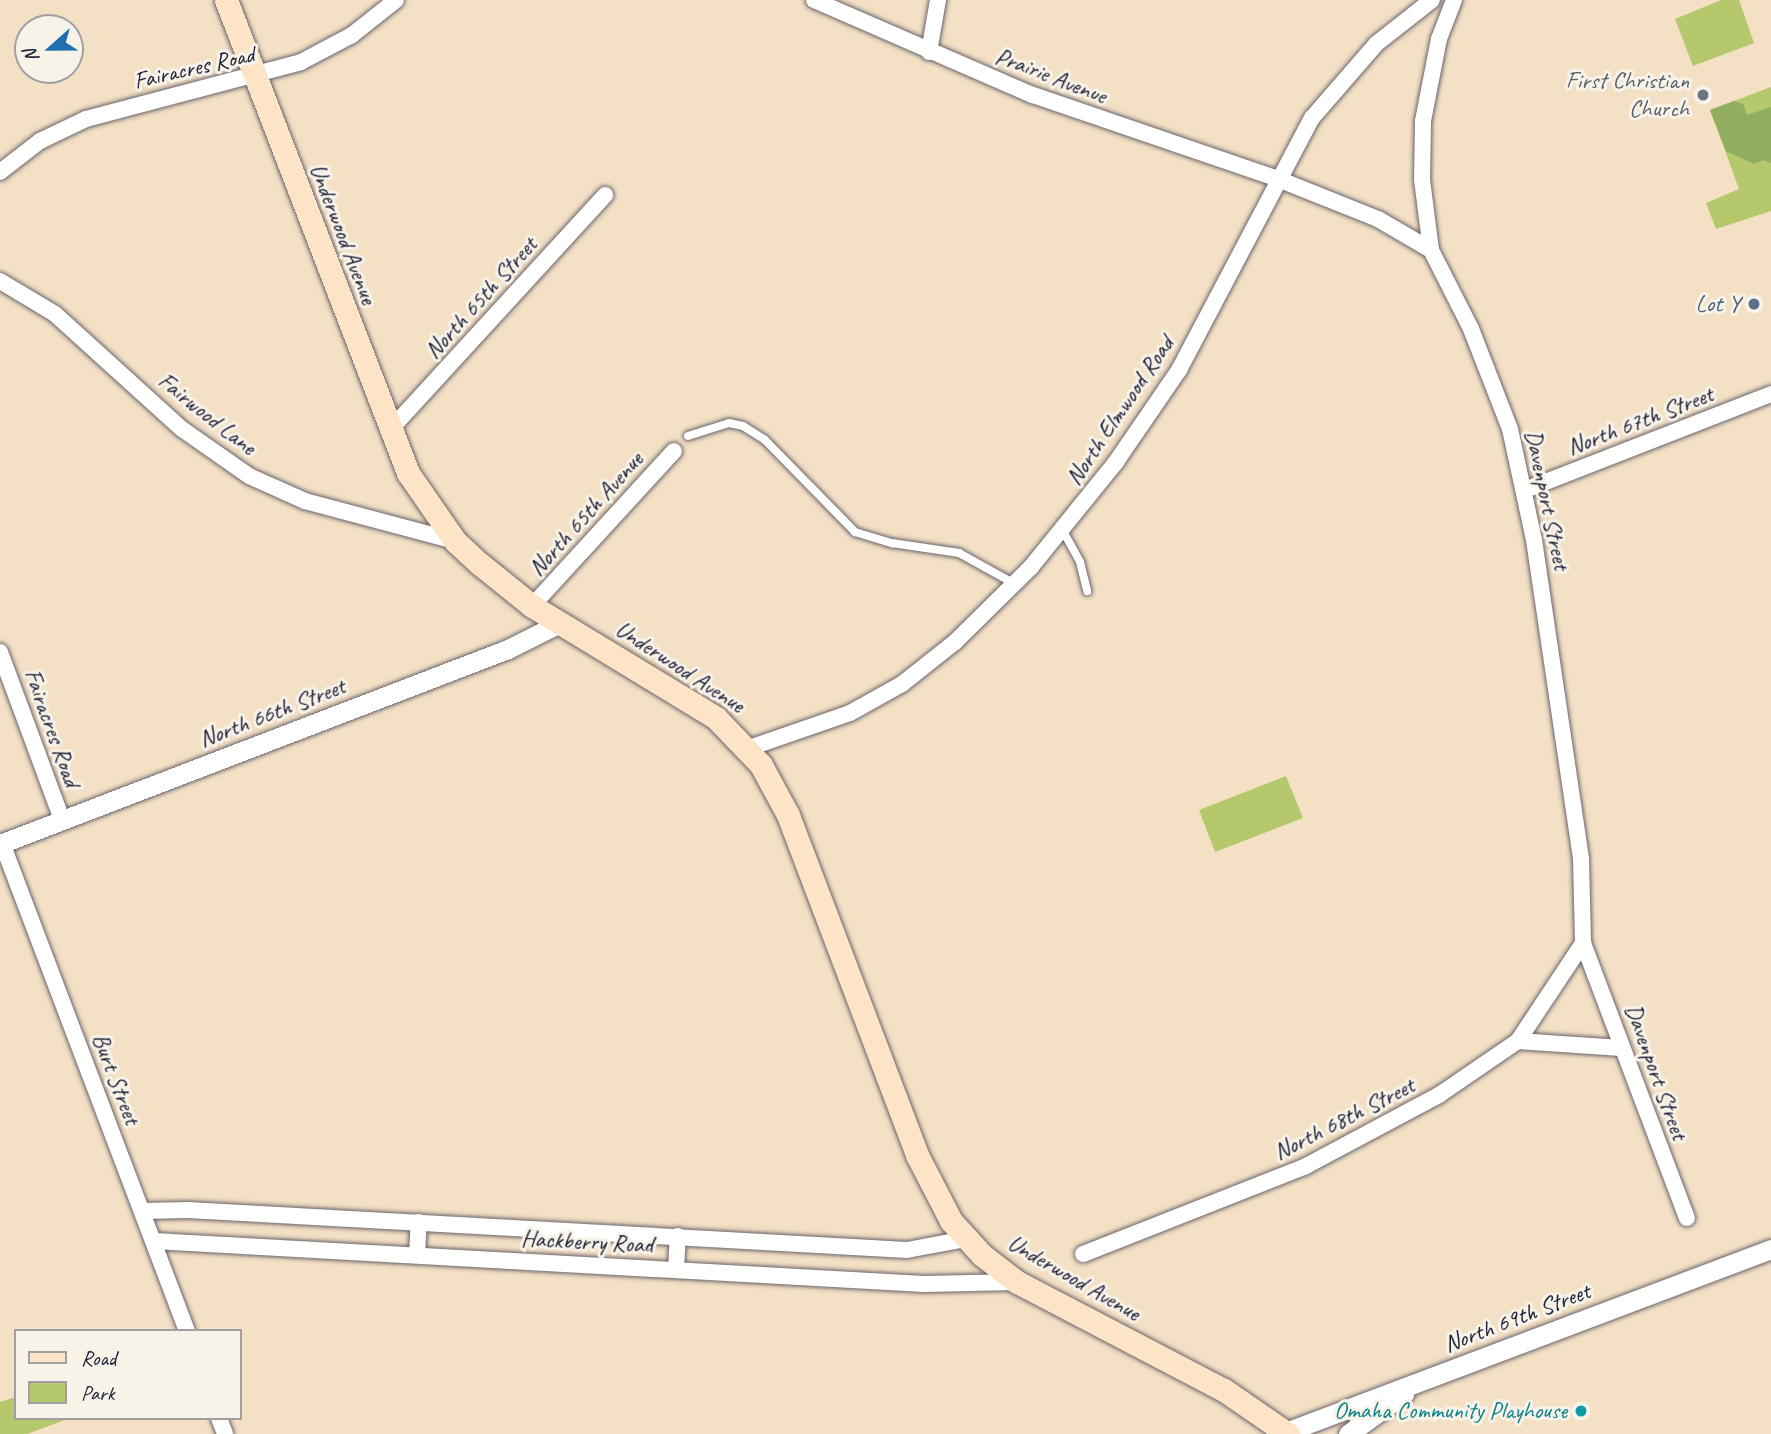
<!DOCTYPE html>
<html>
<head>
<meta charset="utf-8">
<style>
	body { margin:0 }
	#map { position:relative; width:1771px; height:1434px; overflow:hidden; background:#f3e0c5; font-family:Caveat,sans-serif }
	div>[style] { position:absolute }
	.green>* { inset:0; background:#b5c96c }
	.forest>* { inset:0; background:#90ad60 }
	.roads { filter:drop-shadow(0 0 2px #6b646b) drop-shadow(0 0 2px #6b646b) }
	.service>* { height:8px; margin:-4px; padding:0 4px; transform-origin:4px; border-radius:4px; background:#fff }
	.minor>* { height:16px; margin:-8px; padding:0 8px; transform-origin:8px; border-radius:8px; background:#fff }
	.tertiary>* { height:19px; margin:-9.5px; padding:0 9.5px; transform-origin:9.5px; border-radius:9.5px; background:#fff }
	.secondary>* { height:23px; margin:-11.5px; padding:0 11.5px; transform-origin:11.5px; border-radius:11.5px; background:#fee4c6 }
	.dots>* { width:19px; height:19px; translate:-50% -50%; box-sizing:border-box; border:4px solid #f7f3e8; border-radius:50% }
	span { translate:-50% -50%; white-space:nowrap; text-align:center; line-height:1.15; -webkit-text-stroke:6px #f7f3e8; paint-order:stroke }
	.street-label { font-size:24px; color:#22223b }
	.worship-label { font-size:24px; color:#5b616d }
	.right { translate:-100% -50%; text-align:right }
	.service-label { font-size:24px; color:#4e5e75 }
	.culture-label { font-size:24px; color:#0d838f }
	.legend { position:absolute; left:14px; top:1329px; width:228px; height:91px; box-sizing:border-box; background:#f7f3e8; border:2px solid #a29fa3; margin:0; padding:9px 12px; list-style:none; font-size:21px; color:#22223b }
	.legend li { display:flex; align-items:center; gap:14px; height:35px }
	.legend b { width:35px; border:2px solid #a29fa3 }
	.north { position:absolute; left:14px; top:14px; width:70px; height:70px; box-sizing:border-box; background:#f7f3e8; border:2px solid #a29fa3; border-radius:50%; rotate:249deg; font-size:19px; font-weight:700; line-height:28px; text-align:center; color:#22223b }
	.north::after { content:''; display:block; margin:auto; width:24px; height:32px; background:#1f6fb2; clip-path:polygon(50% 0,100% 100%,50% 72%,0 100%) }
</style>
</head>
<body>
<div id="map">
	<div class="green">
		<div style="clip-path:polygon(1721px 0,1739px 0,1754px 43px,1693px 66px,1675px 19px)"></div>
		<div style="clip-path:polygon(1771px 87px,1771px 211px,1716px 229px,1706px 203px,1739px 189px,1710px 110px)"></div>
		<div style="clip-path:polygon(1286px 776px,1303px 818px,1215px 852px,1199px 810px)"></div>
		<div style="clip-path:polygon(16px 1397px,16px 1418px,70px 1418px,27px 1434px,0 1434px,0 1402px)"></div>
	</div>
	<div class="forest">
		<div style="clip-path:polygon(1734px 101px,1743px 104px,1747px 115px,1771px 107px,1771px 163px,1763px 160px,1754px 164px,1726px 151px,1710px 110px)"></div>
	</div>
	<div class="roads">
		<div class="service">
			<div style="left:688px;top:436px;width:43px;rotate:-17.6deg"></div>
			<div style="left:729px;top:423px;width:14px;rotate:12deg"></div>
			<div style="left:743px;top:426px;width:26px;rotate:32deg"></div>
			<div style="left:765px;top:440px;width:129px;rotate:45.6deg"></div>
			<div style="left:855px;top:532px;width:39px;rotate:17deg"></div>
			<div style="left:892px;top:543px;width:68px;rotate:8.5deg"></div>
			<div style="left:959px;top:553px;width:64px;rotate:29deg"></div>
			<div style="left:1063px;top:531px;width:35px;rotate:61deg"></div>
			<div style="left:1080px;top:562px;width:30px;rotate:76deg"></div>
		</div>
		<div class="minor">
			<div style="left:814px;top:0;width:239px;rotate:23.5deg"></div>
			<div style="left:1033px;top:95px;width:259px;rotate:18.9deg"></div>
			<div style="left:1278px;top:179px;width:108px;rotate:21.8deg"></div>
			<div style="left:1378px;top:219px;width:61px;rotate:30.3deg"></div>
			<div style="left:1431px;top:250px;width:89px;rotate:63.1deg"></div>
			<div style="left:1471px;top:329px;width:107px;rotate:68.7deg"></div>
			<div style="left:1510px;top:429px;width:114px;rotate:77.8deg"></div>
			<div style="left:1534px;top:540px;width:322px;rotate:81.6deg"></div>
			<div style="left:1581px;top:859px;width:84px;rotate:88.6deg"></div>
			<div style="left:1583px;top:943px;width:294px;rotate:69.3deg"></div>
			<div style="left:929px;top:52px;width:53px;rotate:-80.2deg"></div>
			<div style="left:0;top:172px;width:51px;rotate:-37.8deg"></div>
			<div style="left:40px;top:141px;width:51px;rotate:-25.6deg"></div>
			<div style="left:86px;top:119px;width:222px;rotate:-14.8deg"></div>
			<div style="left:301px;top:62px;width:58px;rotate:-27.9deg"></div>
			<div style="left:352px;top:35px;width:56px;rotate:-38.5deg"></div>
			<div style="left:1431px;top:250px;width:71px;rotate:-97.3deg"></div>
			<div style="left:1422px;top:180px;width:59px;rotate:-89deg"></div>
			<div style="left:1423px;top:121px;width:84px;rotate:-79deg"></div>
			<div style="left:1439px;top:39px;width:42px;rotate:-69deg"></div>
			<div style="left:0;top:281px;width:64px;rotate:31deg"></div>
			<div style="left:55px;top:314px;width:171px;rotate:42.2deg"></div>
			<div style="left:182px;top:429px;width:82px;rotate:35deg"></div>
			<div style="left:249px;top:476px;width:61px;rotate:24.1deg"></div>
			<div style="left:305px;top:501px;width:155px;rotate:14.9deg"></div>
			<div style="left:389px;top:431px;width:320px;rotate:-47.5deg"></div>
			<div style="left:1525px;top:490px;width:264px;rotate:-21.3deg"></div>
			<div style="left:532px;top:606px;width:210px;rotate:-47.5deg"></div>
			<div style="left:0;top:652px;width:179px;rotate:69.7deg"></div>
			<div style="left:749px;top:748px;width:107px;rotate:-19.1deg"></div>
			<div style="left:850px;top:713px;width:60px;rotate:-29.1deg"></div>
			<div style="left:902px;top:684px;width:68px;rotate:-38.4deg"></div>
			<div style="left:955px;top:642px;width:107px;rotate:-44.6deg"></div>
			<div style="left:1031px;top:567px;width:135px;rotate:-51deg"></div>
			<div style="left:1116px;top:462px;width:112px;rotate:-55.6deg"></div>
			<div style="left:1179px;top:370px;width:285px;rotate:-62.2deg"></div>
			<div style="left:1312px;top:118px;width:98px;rotate:-49.1deg"></div>
			<div style="left:1376px;top:44px;width:71px;rotate:-38.2deg"></div>
			<div style="left:2px;top:843px;width:522px;rotate:69.24deg"></div>
			<div style="left:1518px;top:1041px;width:103px;rotate:3.9deg"></div>
			<div style="left:142px;top:1211px;width:46px;rotate:-1.2deg"></div>
			<div style="left:188px;top:1210px;width:720px;rotate:3.18deg"></div>
			<div style="left:907px;top:1250px;width:59px;rotate:-10.7deg"></div>
			<div style="left:154px;top:1241px;width:771px;rotate:3.2deg"></div>
			<div style="left:924px;top:1284px;width:93px;rotate:-1.2deg"></div>
			<div style="left:1083px;top:1254px;width:240px;rotate:-21.5deg"></div>
			<div style="left:1306px;top:1166px;width:151px;rotate:-28.1deg"></div>
			<div style="left:1439px;top:1095px;width:96px;rotate:-34.4deg"></div>
			<div style="left:1518px;top:1041px;width:118px;rotate:-56.4deg"></div>
			<div style="left:417px;top:1255px;width:33px;rotate:-87deg"></div>
			<div style="left:676px;top:1270px;width:34px;rotate:-87deg"></div>
			<div style="left:219px;top:1418px;width:17px;rotate:69deg"></div>
		</div>
		<div class="tertiary">
			<div style="left:0;top:844px;width:544px;rotate:-21deg"></div>
			<div style="left:508px;top:649px;width:58px;rotate:-26.6deg"></div>
			<div style="left:1286px;top:1432px;width:518px;rotate:-20.67deg"></div>
			<div style="left:1348px;top:1434px;width:69px;rotate:-35.5deg"></div>
		</div>
		<div class="secondary">
			<div style="left:226px;top:0;width:507px;rotate:68.95deg"></div>
			<div style="left:408px;top:473px;width:83px;rotate:55.3deg"></div>
			<div style="left:455px;top:541px;width:34px;rotate:43deg"></div>
			<div style="left:480px;top:564px;width:67px;rotate:38.9deg"></div>
			<div style="left:532px;top:606px;width:215px;rotate:31.3deg"></div>
			<div style="left:716px;top:718px;width:65px;rotate:46.2deg"></div>
			<div style="left:761px;top:765px;width:57px;rotate:61.6deg"></div>
			<div style="left:788px;top:815px;width:364px;rotate:69.2deg"></div>
			<div style="left:917px;top:1155px;width:74px;rotate:62.7deg"></div>
			<div style="left:951px;top:1221px;width:46px;rotate:47.6deg"></div>
			<div style="left:982px;top:1255px;width:44px;rotate:37.6deg"></div>
			<div style="left:1017px;top:1282px;width:233px;rotate:27.6deg"></div>
			<div style="left:1224px;top:1390px;width:78px;rotate:34.5deg"></div>
		</div>
	</div>
	<div class="dots">
		<div style="left:1703px;top:95px;background:#6b7280"></div>
		<div style="left:1754px;top:304px;background:#5c6f8a"></div>
		<div style="left:1581px;top:1411px;background:#0f9aa8"></div>
	</div>
	<div class="street-label">
		<span style="left:194px;top:68px;rotate:-13deg">Fairacres Road</span>
		<span style="left:1051px;top:76px;rotate:21deg">Prairie Avenue</span>
		<span style="left:343px;top:234px;rotate:69deg">Underwood Avenue</span>
		<span style="left:481px;top:298px;rotate:-48deg">North 65th Street</span>
		<span style="left:1120px;top:411px;rotate:-56deg">North Elmwood Road</span>
		<span style="left:207px;top:414px;rotate:38deg">Fairwood Lane</span>
		<span style="left:1640px;top:421px;rotate:-21deg">North 67th Street</span>
		<span style="left:1547px;top:500px;rotate:78deg">Davenport Street</span>
		<span style="left:586px;top:514px;rotate:-48deg">North 65th Avenue</span>
		<span style="left:680px;top:667px;rotate:33deg">Underwood Avenue</span>
		<span style="left:272px;top:713px;rotate:-21deg">North 66th Street</span>
		<span style="left:52px;top:728px;rotate:70deg">Fairacres Road</span>
		<span style="left:1656px;top:1072px;rotate:70deg">Davenport Street</span>
		<span style="left:116px;top:1079px;rotate:69deg">Burt Street</span>
		<span style="left:1344px;top:1119px;rotate:-27deg">North 68th Street</span>
		<span style="left:587px;top:1242px;rotate:3deg">Hackberry Road</span>
		<span style="left:1074px;top:1278px;rotate:30deg">Underwood Avenue</span>
		<span style="left:1517px;top:1318px;rotate:-21deg">North 69th Street</span>
	</div>
	<div class="worship-label">
		<span class="right" style="left:1689px;top:95px">First Christian<br>Church</span>
	</div>
	<div class="service-label">
		<span class="right" style="left:1740px;top:304px">Lot Y</span>
	</div>
	<div class="culture-label">
		<span class="right" style="left:1567px;top:1411px">Omaha Community Playhouse</span>
	</div>
	<ul class="legend">
	<li><b style="height:9px;background:#fee4c6"></b>Road</li>
	<li><b style="height:19px;background:#b5c96c"></b>Park</li>
	</ul>
	<div class="north">N</div>
</div>
</body>
</html>
